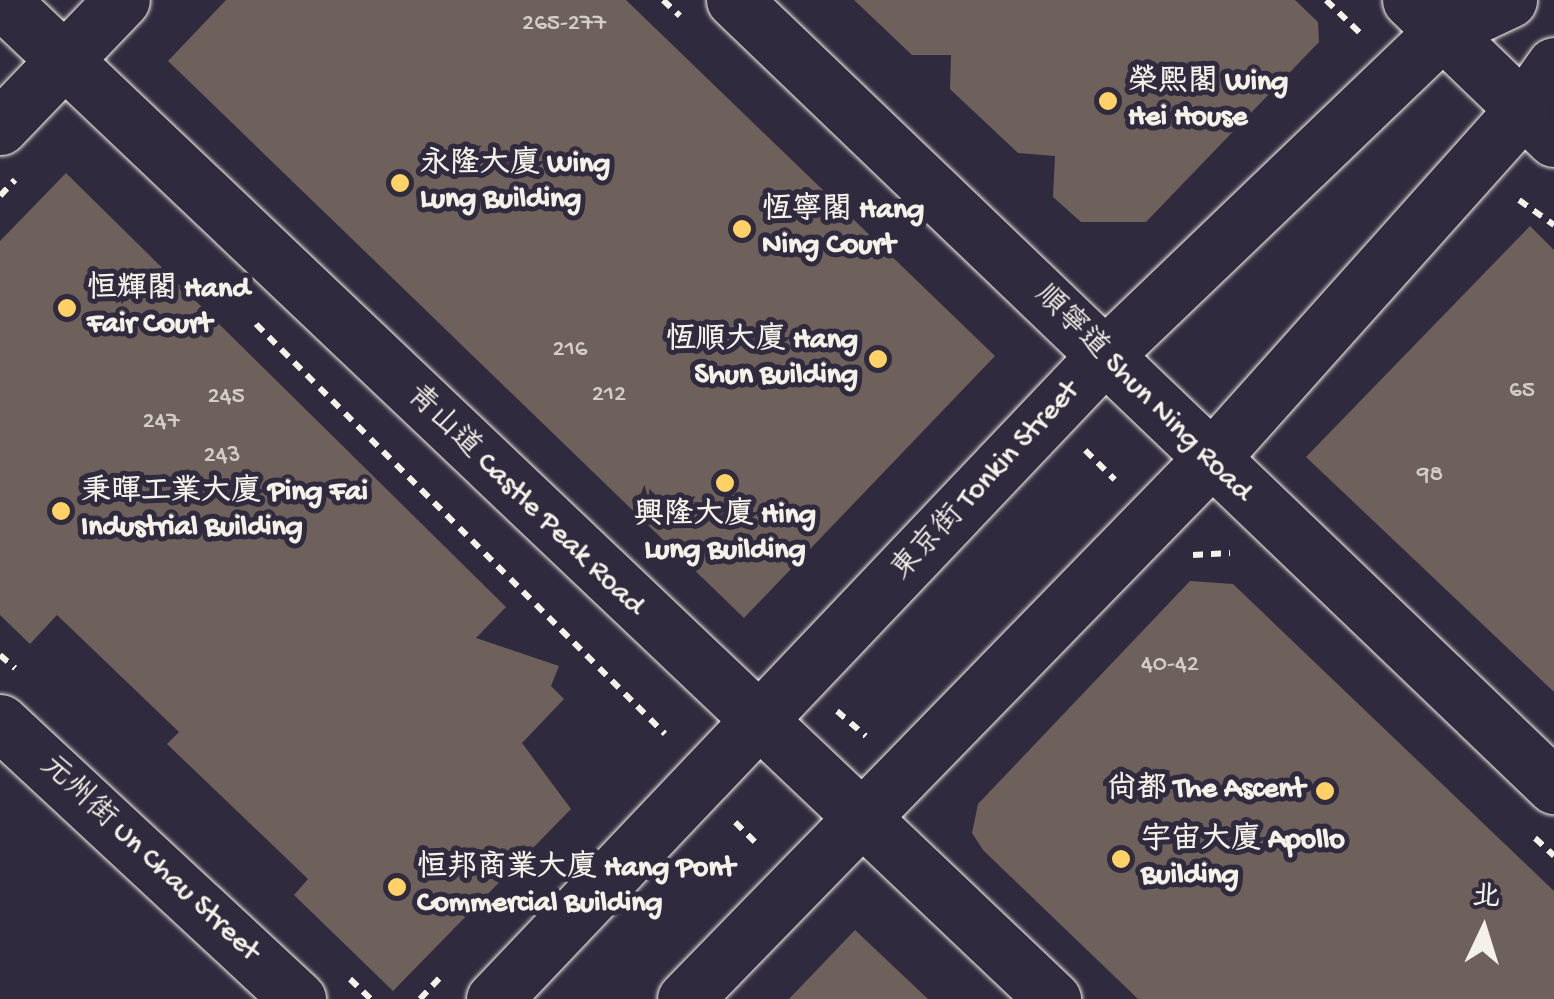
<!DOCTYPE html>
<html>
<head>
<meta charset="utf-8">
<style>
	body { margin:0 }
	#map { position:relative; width:1554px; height:999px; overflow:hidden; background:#2f2a3d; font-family:"Gochi Hand","LXGW WenKai TC",sans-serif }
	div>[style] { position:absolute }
	.building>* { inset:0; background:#6e615c }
	.path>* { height:6px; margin-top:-3px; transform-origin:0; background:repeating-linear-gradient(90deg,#f4f1e8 0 10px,transparent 0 18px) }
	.roads { filter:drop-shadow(0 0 2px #f4f1e8) drop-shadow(0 0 2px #f4f1e8) }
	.street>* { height:55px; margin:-27.5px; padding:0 27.5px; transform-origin:27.5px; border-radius:27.5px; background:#2f2a3d }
	.secondary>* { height:55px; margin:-27.5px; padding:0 27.5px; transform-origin:27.5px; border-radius:27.5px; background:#2f2a3d }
	.dots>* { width:28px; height:28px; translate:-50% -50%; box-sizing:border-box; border:5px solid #2f2a3d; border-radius:50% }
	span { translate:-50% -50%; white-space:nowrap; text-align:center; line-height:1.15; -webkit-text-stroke:10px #2f2a3d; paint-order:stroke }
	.number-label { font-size:25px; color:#d2cdc5 }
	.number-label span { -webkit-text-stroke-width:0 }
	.poi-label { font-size:30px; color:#f4f1e8; font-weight:700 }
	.left { translate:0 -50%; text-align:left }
	.right { translate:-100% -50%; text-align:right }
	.street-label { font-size:30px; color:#f4f1e8 }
	.north { position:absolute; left:1434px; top:879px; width:100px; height:100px; -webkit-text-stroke:8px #2f2a3d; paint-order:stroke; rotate:4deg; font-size:28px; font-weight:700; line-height:40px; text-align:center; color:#f4f1e8 }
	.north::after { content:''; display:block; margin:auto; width:35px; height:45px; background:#f4f1e8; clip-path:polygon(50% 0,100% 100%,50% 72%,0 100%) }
</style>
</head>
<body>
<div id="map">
	<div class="building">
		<div style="clip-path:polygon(226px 0,626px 0,995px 356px,744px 618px,168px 61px)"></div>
		<div style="clip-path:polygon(854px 0,1295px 0,1318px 22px,1319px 42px,1146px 222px,1081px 222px,1053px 197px,1055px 156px,1018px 153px,950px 89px,951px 55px,912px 55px)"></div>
		<div style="clip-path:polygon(66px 173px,506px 607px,476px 638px,559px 666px,551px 686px,564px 699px,522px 743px,571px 809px,393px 991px,294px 895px,308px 879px,167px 744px,179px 732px,57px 615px,30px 644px,0 615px,0 241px)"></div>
		<div style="clip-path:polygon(1530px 226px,1554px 250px,1554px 692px,1306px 457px)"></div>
		<div style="clip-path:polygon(1190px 581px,1233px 584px,1554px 891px,1554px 999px,1138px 999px,983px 850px,972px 833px,978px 804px)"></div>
		<div style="clip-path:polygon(855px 930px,928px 999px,789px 999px)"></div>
	</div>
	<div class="path">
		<div style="left:663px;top:0;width:23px;rotate:43deg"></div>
		<div style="left:1326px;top:0;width:49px;rotate:44.2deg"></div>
		<div style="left:0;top:196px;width:22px;rotate:-47deg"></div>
		<div style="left:1519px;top:200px;width:43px;rotate:35.5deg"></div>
		<div style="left:256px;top:324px;width:579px;rotate:45.07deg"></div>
		<div style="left:1085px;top:450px;width:42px;rotate:45deg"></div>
		<div style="left:1193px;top:555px;width:37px;rotate:-3deg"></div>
		<div style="left:0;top:655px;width:20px;rotate:41deg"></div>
		<div style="left:837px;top:711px;width:38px;rotate:41deg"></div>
		<div style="left:735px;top:822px;width:33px;rotate:45deg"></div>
		<div style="left:1535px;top:838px;width:26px;rotate:43deg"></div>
		<div style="left:350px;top:979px;width:29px;rotate:44deg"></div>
		<div style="left:420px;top:999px;width:34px;rotate:-47deg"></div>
	</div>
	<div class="roads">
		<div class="street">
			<div style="left:734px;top:0;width:1136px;rotate:43.79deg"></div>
			<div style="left:1443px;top:31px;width:73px;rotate:-25.2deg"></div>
			<div style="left:1554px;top:65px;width:54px;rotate:125.2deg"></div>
			<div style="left:1523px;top:109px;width:43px;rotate:44.1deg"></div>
			<div style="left:0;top:127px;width:176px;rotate:-46.2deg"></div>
		</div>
		<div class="secondary">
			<div style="left:1px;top:0;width:1451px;rotate:43.52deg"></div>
			<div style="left:0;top:722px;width:407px;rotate:42.9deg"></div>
			<div style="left:494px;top:999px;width:889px;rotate:-46.5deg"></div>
			<div style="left:1106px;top:354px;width:467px;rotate:-43.8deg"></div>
			<div style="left:685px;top:999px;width:748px;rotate:-45.76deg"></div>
			<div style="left:1207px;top:463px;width:475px;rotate:-48.2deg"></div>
			<div style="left:1523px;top:109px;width:157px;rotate:-136deg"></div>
		</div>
	</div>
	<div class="dots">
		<div style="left:1108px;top:101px;background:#ffd166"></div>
		<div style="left:400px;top:183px;background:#ffd166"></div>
		<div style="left:742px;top:229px;background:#ffd166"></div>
		<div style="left:67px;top:308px;background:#ffd166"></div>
		<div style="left:878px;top:359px;background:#ffd166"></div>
		<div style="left:725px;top:483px;background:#ffd166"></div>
		<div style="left:61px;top:511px;background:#ffd166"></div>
		<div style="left:1325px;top:791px;background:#ffd166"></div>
		<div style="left:1121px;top:859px;background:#ffd166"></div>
		<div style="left:397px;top:887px;background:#ffd166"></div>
	</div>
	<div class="number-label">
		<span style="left:564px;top:25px">265-277</span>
		<span style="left:570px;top:351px">216</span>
		<span style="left:1522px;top:392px">65</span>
		<span style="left:609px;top:396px">212</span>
		<span style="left:226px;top:398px">245</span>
		<span style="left:161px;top:423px">247</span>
		<span style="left:222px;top:457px">243</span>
		<span style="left:1430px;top:476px">98</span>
		<span style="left:1170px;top:666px">40-42</span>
	</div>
	<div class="poi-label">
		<span class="left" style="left:1128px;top:101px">榮熙閣 Wing<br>Hei House</span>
		<span class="left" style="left:420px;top:183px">永隆大廈 Wing<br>Lung Building</span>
		<span class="left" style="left:762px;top:229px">恆寧閣 Hang<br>Ning Court</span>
		<span class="left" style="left:87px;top:308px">恒輝閣 Hand<br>Fair Court</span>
		<span class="right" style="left:858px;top:359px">恆順大廈 Hang<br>Shun Building</span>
		<span class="left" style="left:81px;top:511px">秉暉工業大廈 Ping Fai<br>Industrial Building</span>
		<span style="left:725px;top:534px">興隆大廈 Hing<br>Lung Building</span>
		<span class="right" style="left:1305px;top:791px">尚都 The Ascent</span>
		<span class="left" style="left:1141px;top:859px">宇宙大廈 Apollo<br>Building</span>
		<span class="left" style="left:417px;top:887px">恒邦商業大廈 Hang Pont<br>Commercial Building</span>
	</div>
	<div class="street-label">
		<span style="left:1142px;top:395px;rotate:45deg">順寧道 Shun Ning Road</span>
		<span style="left:987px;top:482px;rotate:-47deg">東京街 Tonkin Street</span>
		<span style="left:524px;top:502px;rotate:44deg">青山道 Castle Peak Road</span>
		<span style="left:149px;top:860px;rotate:43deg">元州街 Un Chau Street</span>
	</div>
	<div class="north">北</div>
</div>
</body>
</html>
